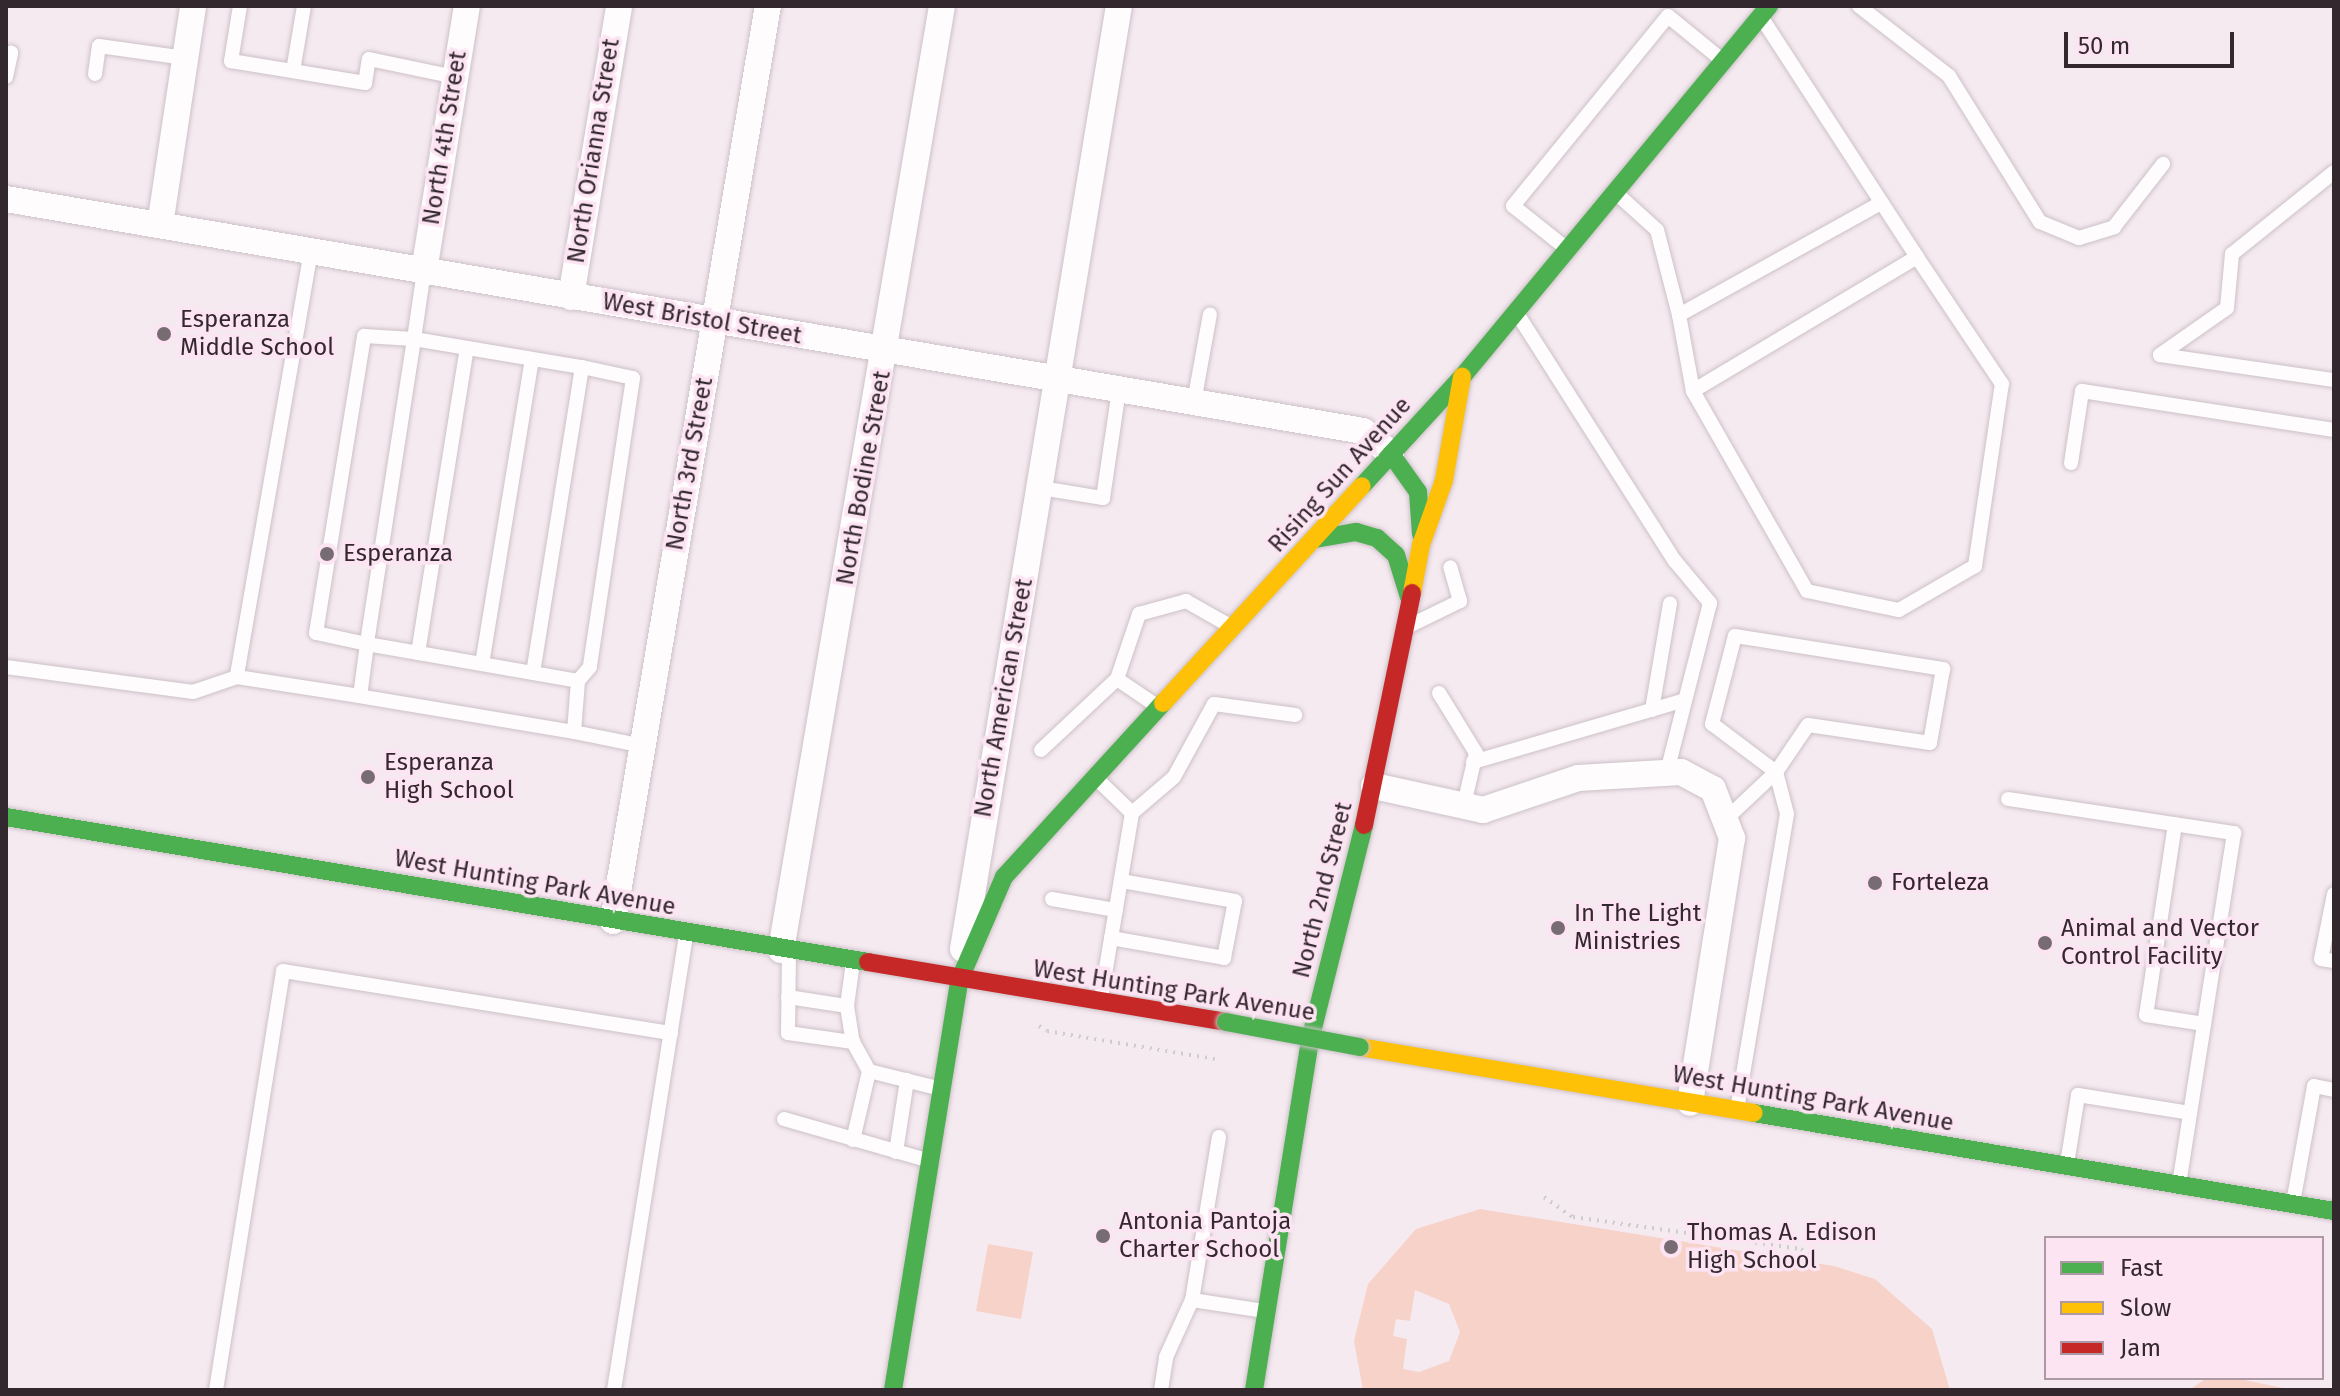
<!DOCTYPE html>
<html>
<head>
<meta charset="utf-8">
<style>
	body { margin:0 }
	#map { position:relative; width:2340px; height:1396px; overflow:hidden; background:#f6eaf1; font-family:"Fira Sans",sans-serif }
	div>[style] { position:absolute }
	.green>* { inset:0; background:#f7d2c8 }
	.path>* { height:4px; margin-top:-2px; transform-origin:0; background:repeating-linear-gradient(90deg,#cfccce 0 2px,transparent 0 8px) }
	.roads { filter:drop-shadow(0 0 2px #ccc1c7) drop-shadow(0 0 2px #ccc1c7) }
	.lane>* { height:14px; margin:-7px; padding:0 7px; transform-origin:7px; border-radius:7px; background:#fefcfd }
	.street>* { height:26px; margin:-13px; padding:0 13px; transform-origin:13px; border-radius:13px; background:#fefcfd }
	.fast>* { height:18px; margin:-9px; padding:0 9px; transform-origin:9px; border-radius:9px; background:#4caf50 }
	.slow>* { height:18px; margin:-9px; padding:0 9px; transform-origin:9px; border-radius:9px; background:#ffc107 }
	.jam>* { height:18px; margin:-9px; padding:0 9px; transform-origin:9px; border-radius:9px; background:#c62828 }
	.bridges { filter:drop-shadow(0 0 2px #ccc1c7) drop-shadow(0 0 2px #ccc1c7) }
	.fast-bridge>* { height:18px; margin:-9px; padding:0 9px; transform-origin:9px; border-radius:9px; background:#4caf50 }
	.dots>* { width:22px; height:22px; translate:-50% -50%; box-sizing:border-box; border:4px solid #fce4f2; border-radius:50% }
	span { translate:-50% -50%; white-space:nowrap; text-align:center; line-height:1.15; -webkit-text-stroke:7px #fce4f2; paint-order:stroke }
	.street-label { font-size:24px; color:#34282f }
	.poi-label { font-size:24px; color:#34282f }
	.left { translate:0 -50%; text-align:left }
	.frame { position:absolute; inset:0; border:8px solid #34282f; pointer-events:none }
	.legend { position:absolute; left:2044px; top:1236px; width:280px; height:144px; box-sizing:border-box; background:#fce4f2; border:2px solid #ac99a4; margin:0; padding:10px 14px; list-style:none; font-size:24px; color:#34282f }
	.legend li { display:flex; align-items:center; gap:16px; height:40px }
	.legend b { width:40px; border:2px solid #ac99a4 }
	.scale { position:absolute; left:2064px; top:32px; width:170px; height:36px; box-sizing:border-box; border:4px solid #34282f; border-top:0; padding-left:10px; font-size:24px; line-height:28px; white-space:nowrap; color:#34282f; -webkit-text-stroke:6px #fce4f2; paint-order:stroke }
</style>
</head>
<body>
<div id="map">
	<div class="green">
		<div style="clip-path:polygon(evenodd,1480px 1209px,1834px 1266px,1875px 1279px,1932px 1329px,1950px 1390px,1363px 1390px,1354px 1341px,1368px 1284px,1416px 1229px,1480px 1209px,1415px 1290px,1449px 1304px,1460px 1332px,1449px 1361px,1419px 1372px,1403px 1369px,1407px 1339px,1393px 1336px,1396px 1319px,1410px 1321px,1415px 1290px)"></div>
		<div style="clip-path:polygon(988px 1244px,1033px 1252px,1021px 1319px,976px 1311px)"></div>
		<div style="clip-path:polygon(2207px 1378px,2235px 1378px,2293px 1390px,2189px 1390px)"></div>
	</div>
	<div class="path">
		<div style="left:1039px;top:1026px;width:9px;rotate:32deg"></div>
		<div style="left:1047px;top:1031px;width:175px;rotate:9.5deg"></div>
		<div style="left:1544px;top:1197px;width:35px;rotate:35deg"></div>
		<div style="left:1573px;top:1217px;width:230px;rotate:8deg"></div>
		<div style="left:1801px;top:1249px;width:23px;rotate:31deg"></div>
	</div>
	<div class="roads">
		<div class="lane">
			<div style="left:240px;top:6px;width:56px;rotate:99.3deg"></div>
			<div style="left:231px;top:61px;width:136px;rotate:9.3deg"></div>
			<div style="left:365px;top:83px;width:24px;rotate:-81deg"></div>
			<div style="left:369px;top:59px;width:88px;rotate:11.8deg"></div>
			<div style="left:1859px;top:6px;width:114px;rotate:37.9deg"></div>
			<div style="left:1949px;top:76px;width:172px;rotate:58.1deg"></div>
			<div style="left:2040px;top:222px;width:42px;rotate:22.3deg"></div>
			<div style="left:2079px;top:238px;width:37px;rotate:-17deg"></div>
			<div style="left:2114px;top:227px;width:80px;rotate:-52.1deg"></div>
			<div style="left:293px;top:71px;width:66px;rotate:-80.4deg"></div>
			<div style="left:95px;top:74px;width:28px;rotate:-82deg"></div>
			<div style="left:99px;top:46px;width:87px;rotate:7.9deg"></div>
			<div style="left:6px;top:77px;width:25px;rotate:-78deg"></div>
			<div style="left:2334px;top:172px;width:131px;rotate:141.2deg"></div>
			<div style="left:2232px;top:254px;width:54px;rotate:95.3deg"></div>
			<div style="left:2227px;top:308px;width:82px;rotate:145deg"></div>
			<div style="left:2160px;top:355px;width:176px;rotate:8.2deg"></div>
			<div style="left:1616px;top:193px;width:55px;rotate:42.1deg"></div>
			<div style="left:1657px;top:230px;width:88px;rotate:75.5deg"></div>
			<div style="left:1679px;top:315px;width:229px;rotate:-29deg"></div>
			<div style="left:1567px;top:249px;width:69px;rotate:-141.5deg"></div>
			<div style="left:1513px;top:206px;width:245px;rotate:-50.8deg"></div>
			<div style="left:1668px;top:16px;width:70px;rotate:39.2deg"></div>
			<div style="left:311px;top:251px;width:432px;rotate:99.9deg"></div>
			<div style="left:237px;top:677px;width:124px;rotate:8.8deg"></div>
			<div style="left:424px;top:271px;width:69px;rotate:98.4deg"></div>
			<div style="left:414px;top:339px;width:309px;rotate:98.8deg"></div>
			<div style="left:367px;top:644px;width:52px;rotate:-167.8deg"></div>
			<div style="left:316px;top:633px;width:301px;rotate:-80.8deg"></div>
			<div style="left:364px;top:336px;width:50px;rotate:3.4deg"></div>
			<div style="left:414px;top:339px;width:170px;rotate:9.5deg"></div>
			<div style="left:582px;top:367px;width:52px;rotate:12.2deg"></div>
			<div style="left:633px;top:378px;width:292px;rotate:98.5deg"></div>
			<div style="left:590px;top:667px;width:18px;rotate:131deg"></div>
			<div style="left:1518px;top:315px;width:292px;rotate:57.5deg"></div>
			<div style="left:1675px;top:561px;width:55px;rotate:50.2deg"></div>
			<div style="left:1710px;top:603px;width:174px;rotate:104.3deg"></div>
			<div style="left:1679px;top:315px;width:77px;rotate:79.6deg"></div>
			<div style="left:1693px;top:391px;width:261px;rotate:-30.9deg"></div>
			<div style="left:1917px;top:257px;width:285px;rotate:-123deg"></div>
			<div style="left:1693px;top:391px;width:230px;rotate:60.3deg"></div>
			<div style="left:1807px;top:591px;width:94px;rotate:11.7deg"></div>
			<div style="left:1899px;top:610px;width:88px;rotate:-30.1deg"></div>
			<div style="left:1975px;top:566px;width:184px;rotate:-81.6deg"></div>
			<div style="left:2002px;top:384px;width:153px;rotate:-123.8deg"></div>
			<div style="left:1194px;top:402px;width:89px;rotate:-79.7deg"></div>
			<div style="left:2071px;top:463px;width:73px;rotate:-81.3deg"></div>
			<div style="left:2082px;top:391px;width:255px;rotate:8.8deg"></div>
			<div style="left:1041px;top:488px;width:63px;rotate:9.2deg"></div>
			<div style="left:1103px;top:498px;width:110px;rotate:-81.6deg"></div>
			<div style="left:1409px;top:626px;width:57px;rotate:-26.1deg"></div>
			<div style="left:1460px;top:601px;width:35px;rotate:-106deg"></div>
			<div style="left:418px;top:653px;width:309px;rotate:-80.9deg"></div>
			<div style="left:482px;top:664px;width:309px;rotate:-80.7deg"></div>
			<div style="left:6px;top:667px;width:189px;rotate:7.6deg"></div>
			<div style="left:193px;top:692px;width:46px;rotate:-18.8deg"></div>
			<div style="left:533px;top:673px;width:310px;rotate:-80.9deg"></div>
			<div style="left:1117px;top:679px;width:69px;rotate:-71.3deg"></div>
			<div style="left:1139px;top:614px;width:49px;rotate:-15.5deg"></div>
			<div style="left:1186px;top:601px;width:51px;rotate:29.6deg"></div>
			<div style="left:1439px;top:693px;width:70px;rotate:58.3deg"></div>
			<div style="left:1476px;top:753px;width:52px;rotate:103.2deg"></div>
			<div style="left:1652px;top:710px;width:108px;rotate:-80.4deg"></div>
			<div style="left:574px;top:732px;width:217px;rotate:-170.5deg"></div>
			<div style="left:360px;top:696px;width:52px;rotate:-82.3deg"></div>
			<div style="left:367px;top:644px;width:214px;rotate:9.9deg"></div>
			<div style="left:578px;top:681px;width:51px;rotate:94.5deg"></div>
			<div style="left:574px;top:732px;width:70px;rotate:11.5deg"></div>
			<div style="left:1041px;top:750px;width:104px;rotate:-43.1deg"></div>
			<div style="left:1117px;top:679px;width:48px;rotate:34deg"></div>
			<div style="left:1473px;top:762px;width:218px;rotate:-16.3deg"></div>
			<div style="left:1096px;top:778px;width:50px;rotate:44.2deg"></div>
			<div style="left:1132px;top:813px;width:188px;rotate:99.5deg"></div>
			<div style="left:2008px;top:799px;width:229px;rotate:8.6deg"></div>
			<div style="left:2234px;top:833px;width:356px;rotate:98.9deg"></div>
			<div style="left:1132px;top:813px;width:55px;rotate:-40.6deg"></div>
			<div style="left:1174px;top:777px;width:83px;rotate:-61.3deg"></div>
			<div style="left:1214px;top:704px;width:82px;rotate:7.7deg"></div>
			<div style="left:1725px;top:820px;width:70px;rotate:-43.3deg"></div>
			<div style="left:1776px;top:772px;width:80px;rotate:-143.1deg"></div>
			<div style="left:1712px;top:724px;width:91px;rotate:-75.4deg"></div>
			<div style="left:1735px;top:636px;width:211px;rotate:9deg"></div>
			<div style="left:1943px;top:669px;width:75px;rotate:100deg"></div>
			<div style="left:1930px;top:743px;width:123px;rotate:-171.6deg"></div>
			<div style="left:1808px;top:725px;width:57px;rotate:124.2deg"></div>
			<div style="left:1776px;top:772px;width:43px;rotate:75.3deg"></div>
			<div style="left:1787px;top:814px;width:301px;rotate:99.6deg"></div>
			<div style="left:2175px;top:824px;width:193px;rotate:98.6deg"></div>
			<div style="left:2146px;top:1015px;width:59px;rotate:8.8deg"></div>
			<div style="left:2334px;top:894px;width:66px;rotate:101.3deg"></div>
			<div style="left:2321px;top:959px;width:13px;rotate:9deg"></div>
			<div style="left:1052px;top:899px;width:65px;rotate:9.8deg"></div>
			<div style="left:1111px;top:938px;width:115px;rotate:10deg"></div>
			<div style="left:1224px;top:958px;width:58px;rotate:-79.1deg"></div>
			<div style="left:1235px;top:901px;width:116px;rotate:-170deg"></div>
			<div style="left:789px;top:951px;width:82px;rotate:90.7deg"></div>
			<div style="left:788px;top:1033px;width:66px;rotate:7.9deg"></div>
			<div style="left:853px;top:962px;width:44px;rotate:97.8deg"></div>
			<div style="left:847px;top:1006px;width:36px;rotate:81deg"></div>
			<div style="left:853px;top:1042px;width:33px;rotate:61deg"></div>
			<div style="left:869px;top:1071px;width:74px;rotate:14deg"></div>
			<div style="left:788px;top:997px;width:60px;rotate:8.7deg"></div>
			<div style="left:784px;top:1119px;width:152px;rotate:16deg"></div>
			<div style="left:1219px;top:1137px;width:165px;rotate:99.4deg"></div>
			<div style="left:1192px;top:1300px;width:74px;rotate:8.6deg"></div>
			<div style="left:853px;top:1140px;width:71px;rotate:-76.9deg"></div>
			<div style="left:896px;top:1152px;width:73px;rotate:-81.3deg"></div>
			<div style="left:2067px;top:1164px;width:70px;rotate:-80.9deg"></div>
			<div style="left:2078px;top:1095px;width:113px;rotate:9.1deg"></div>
			<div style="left:2293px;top:1203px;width:119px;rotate:-79.8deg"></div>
			<div style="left:2314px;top:1086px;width:20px;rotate:11deg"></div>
			<div style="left:216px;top:1390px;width:424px;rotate:-80.9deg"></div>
			<div style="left:283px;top:971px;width:393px;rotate:9.1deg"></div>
			<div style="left:614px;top:1390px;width:462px;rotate:-81deg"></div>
			<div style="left:1161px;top:1390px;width:33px;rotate:-81deg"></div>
			<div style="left:1166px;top:1357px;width:63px;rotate:-65.5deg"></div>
		</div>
		<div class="street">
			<div style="left:6px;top:199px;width:1377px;rotate:9.7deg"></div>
			<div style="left:1363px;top:431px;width:36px;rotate:39deg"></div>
			<div style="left:160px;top:225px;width:221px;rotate:-81.4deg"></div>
			<div style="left:424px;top:271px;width:268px;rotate:-80.8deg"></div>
			<div style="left:571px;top:297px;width:295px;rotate:-80.6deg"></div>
			<div style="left:1374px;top:786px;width:112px;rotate:12.4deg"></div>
			<div style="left:1483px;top:810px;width:100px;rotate:-18.6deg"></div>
			<div style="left:1578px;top:778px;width:103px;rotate:-3.3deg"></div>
			<div style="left:1681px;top:772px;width:36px;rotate:28deg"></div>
			<div style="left:1713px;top:789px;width:53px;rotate:68.8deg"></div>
			<div style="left:1732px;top:838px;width:268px;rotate:99deg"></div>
			<div style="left:613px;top:921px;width:928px;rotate:-80.39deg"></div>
			<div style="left:963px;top:949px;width:956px;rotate:-80.61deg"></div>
			<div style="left:781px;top:950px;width:958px;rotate:-80.32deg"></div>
		</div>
		<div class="fast">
			<div style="left:1391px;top:454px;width:47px;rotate:54.6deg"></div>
			<div style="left:1418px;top:492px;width:42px;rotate:85.9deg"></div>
			<div style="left:1362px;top:486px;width:148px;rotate:-47.5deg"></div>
			<div style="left:1462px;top:377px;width:482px;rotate:-50.4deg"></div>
			<div style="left:1315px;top:539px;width:42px;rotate:-9.7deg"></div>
			<div style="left:1356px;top:532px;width:22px;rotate:16deg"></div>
			<div style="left:1377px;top:538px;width:25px;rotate:42deg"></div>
			<div style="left:1396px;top:555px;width:44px;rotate:72.8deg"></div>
			<div style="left:6px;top:817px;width:874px;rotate:9.55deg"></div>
			<div style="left:1754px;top:1113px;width:588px;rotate:9.59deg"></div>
			<div style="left:893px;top:1390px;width:414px;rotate:-80.8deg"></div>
			<div style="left:959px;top:981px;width:113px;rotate:-66.6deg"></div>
			<div style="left:1004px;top:877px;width:236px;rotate:-47.6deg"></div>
			<div style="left:1254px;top:1390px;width:354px;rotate:-80.9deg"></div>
			<div style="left:1310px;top:1040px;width:222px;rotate:-75.9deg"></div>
		</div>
		<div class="slow">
			<div style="left:1412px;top:593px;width:49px;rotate:-79.4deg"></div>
			<div style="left:1421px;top:545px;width:69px;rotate:-70.5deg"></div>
			<div style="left:1444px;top:480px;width:105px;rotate:-80.1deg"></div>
			<div style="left:1163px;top:703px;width:294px;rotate:-47.5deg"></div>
			<div style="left:1360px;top:1047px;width:399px;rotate:9.5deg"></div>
		</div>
		<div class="jam">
			<div style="left:1364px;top:825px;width:237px;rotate:-78.3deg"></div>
			<div style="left:868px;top:962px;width:363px;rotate:9.5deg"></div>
		</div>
	</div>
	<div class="bridges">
		<div class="fast-bridge">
			<div style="left:1226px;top:1022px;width:136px;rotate:10.6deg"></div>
		</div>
	</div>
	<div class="dots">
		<div style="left:164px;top:334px;background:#786c73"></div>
		<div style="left:327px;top:554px;background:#786c73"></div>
		<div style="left:368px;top:777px;background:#786c73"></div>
		<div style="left:1875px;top:883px;background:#786c73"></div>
		<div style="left:1558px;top:928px;background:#786c73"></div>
		<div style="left:2045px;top:943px;background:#786c73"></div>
		<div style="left:1103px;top:1236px;background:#786c73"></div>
		<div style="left:1671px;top:1247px;background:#786c73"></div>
	</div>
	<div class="street-label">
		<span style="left:445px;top:138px;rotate:-81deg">North 4th Street</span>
		<span style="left:594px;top:151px;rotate:-81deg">North Orianna Street</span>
		<span style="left:702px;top:319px;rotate:10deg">West Bristol Street</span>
		<span style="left:690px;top:464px;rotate:-80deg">North 3rd Street</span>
		<span style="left:1340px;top:475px;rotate:-48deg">Rising Sun Avenue</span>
		<span style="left:864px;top:478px;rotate:-80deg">North Bodine Street</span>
		<span style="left:1004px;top:698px;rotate:-80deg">North American Street</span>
		<span style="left:535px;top:883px;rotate:10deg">West Hunting Park Avenue</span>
		<span style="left:1323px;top:890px;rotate:-76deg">North 2nd Street</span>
		<span style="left:1174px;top:991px;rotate:9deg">West Hunting Park Avenue</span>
		<span style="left:1813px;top:1099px;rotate:10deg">West Hunting Park Avenue</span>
	</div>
	<div class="poi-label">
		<span class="left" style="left:180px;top:334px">Esperanza<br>Middle School</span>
		<span class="left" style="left:343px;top:554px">Esperanza</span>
		<span class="left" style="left:384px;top:777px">Esperanza<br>High School</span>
		<span class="left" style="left:1891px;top:883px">Forteleza</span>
		<span class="left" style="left:1574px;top:928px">In The Light<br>Ministries</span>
		<span class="left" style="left:2061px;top:943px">Animal and Vector<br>Control Facility</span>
		<span class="left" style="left:1119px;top:1236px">Antonia Pantoja<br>Charter School</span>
		<span class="left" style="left:1687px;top:1247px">Thomas A. Edison<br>High School</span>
	</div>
	<div class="frame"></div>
	<ul class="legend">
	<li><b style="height:10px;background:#4caf50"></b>Fast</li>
	<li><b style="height:10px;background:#ffc107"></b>Slow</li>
	<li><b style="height:10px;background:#c62828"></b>Jam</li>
	</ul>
	<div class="scale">50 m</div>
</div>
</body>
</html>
